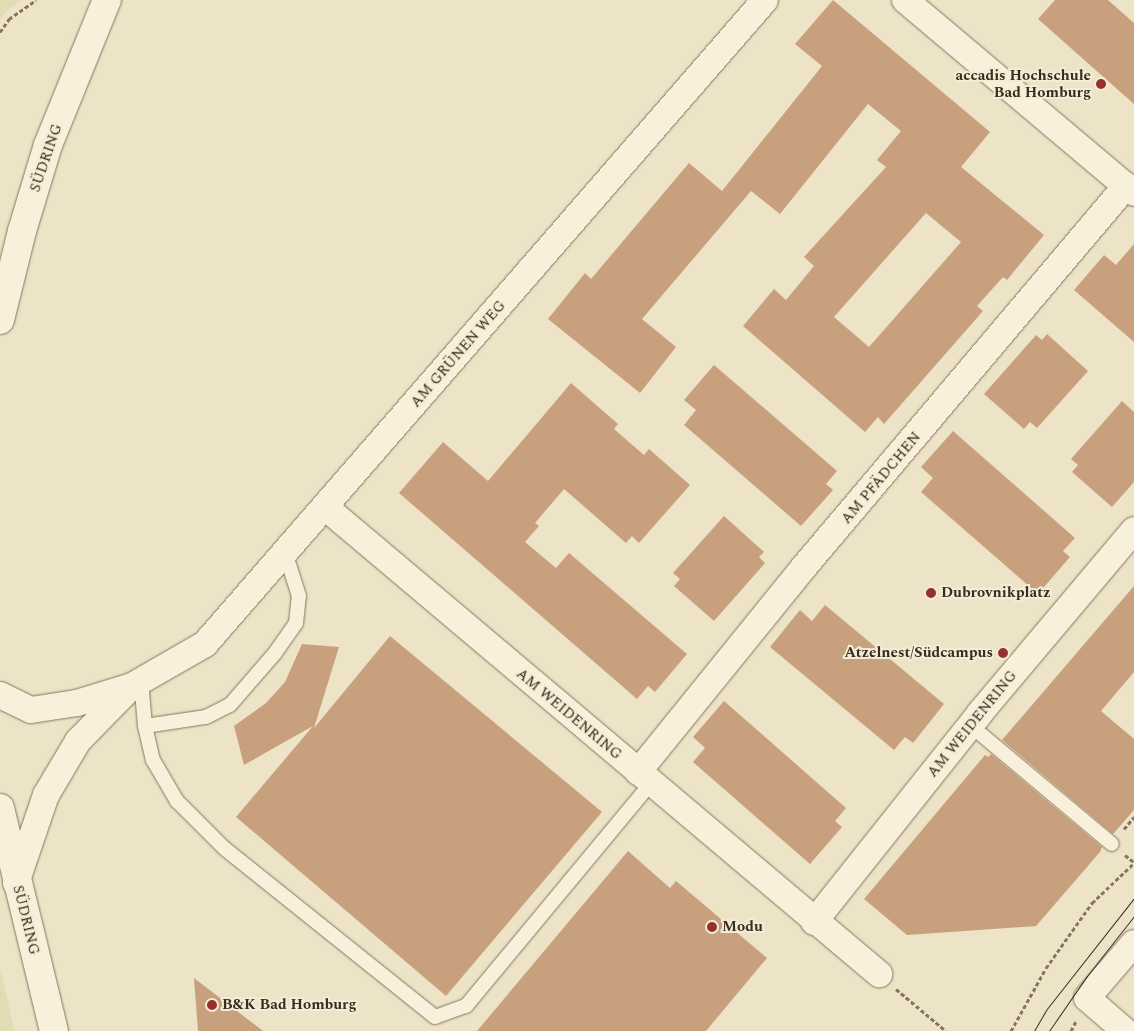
<!DOCTYPE html>
<html>
<head>
<meta charset="utf-8">
<style>
	body { margin:0 }
	#map { position:relative; width:1134px; height:1031px; overflow:hidden; background:#ede3c7; font-family:Spectral,serif }
	div>[style] { position:absolute }
	.farmland>* { inset:0; background:#e2dcb4 }
	.building>* { inset:0; background:#c9a07e }
	.path>* { height:3px; margin-top:-1.5px; transform-origin:0; background:repeating-linear-gradient(90deg,#88755d 0 4px,transparent 0 6.5px) }
	.roads { filter:drop-shadow(0 0 1px #88755d) drop-shadow(0 0 1px #88755d) }
	.service>* { height:14px; margin:-7px; padding:0 7px; transform-origin:7px; border-radius:7px; background:#f8f0da }
	.minor>* { height:26px; margin:-13px; padding:0 13px; transform-origin:13px; border-radius:13px; background:#f8f0da }
	.secondary>* { height:28px; margin:-14px; padding:0 14px; transform-origin:14px; border-radius:14px; background:#f8f0da }
	.tram>* { height:1px; margin:-0.5px; padding:0 0.5px; transform-origin:0.5px; border-radius:0.5px; background:#382d20 }
	.dots>* { width:14px; height:14px; translate:-50% -50%; box-sizing:border-box; border:2px solid #f4edd6; border-radius:50% }
	span { translate:-50% -50%; white-space:nowrap; text-align:center; line-height:1.15; -webkit-text-stroke:4px #f4edd6; paint-order:stroke }
	.poi-label { font-size:15px; color:#382d20; font-weight:700 }
	.right { translate:-100% -50%; text-align:right }
	.left { translate:0 -50%; text-align:left }
	.street-label { font-size:15px; color:#382d20 }
</style>
</head>
<body>
<div id="map">
	<div class="farmland">
		<div style="clip-path:polygon(0 0,22px 0,6px 11px,0 20px)"></div>
		<div style="clip-path:polygon(0 970px,15px 1031px,0 1031px)"></div>
	</div>
	<div class="building">
		<div style="clip-path:polygon(evenodd,833px 0,990px 132px,961px 167px,1044px 235px,1007px 280px,1003px 277px,977px 306px,983px 311px,884px 424px,878px 417px,865px 432px,743px 326px,774px 289px,786px 300px,814px 266px,804px 257px,886px 167px,877px 160px,901px 131px,868px 104px,780px 214px,751px 191px,642px 319px,676px 347px,640px 393px,548px 319px,585px 273px,591px 279px,689px 163px,722px 191px,822px 66px,795px 44px,833px 0,926px 213px,961px 242px,869px 347px,834px 317px,926px 213px)"></div>
		<div style="clip-path:polygon(1055px 0,1108px 0,1134px 23px,1134px 104px,1038px 19px)"></div>
		<div style="clip-path:polygon(1134px 244px,1134px 342px,1074px 290px,1104px 255px,1116px 265px)"></div>
		<div style="clip-path:polygon(1047px 334px,1088px 371px,1037px 428px,1030px 422px,1024px 429px,984px 394px,1036px 335px,1042px 340px)"></div>
		<div style="clip-path:polygon(714px 365px,837px 471px,826px 484px,833px 490px,801px 526px,684px 425px,696px 410px,684px 400px)"></div>
		<div style="clip-path:polygon(571px 383px,618px 424px,614px 429px,644px 455px,649px 449px,690px 485px,639px 543px,632px 536px,626px 543px,564px 489px,535px 523px,539px 526px,525px 542px,556px 568px,569px 553px,687px 654px,655px 692px,648px 686px,637px 699px,399px 493px,443px 442px,488px 481px)"></div>
		<div style="clip-path:polygon(1122px 401px,1134px 412px,1134px 482px,1112px 507px,1072px 472px,1078px 465px,1071px 459px)"></div>
		<div style="clip-path:polygon(953px 431px,1075px 538px,1063px 551px,1070px 557px,1038px 594px,921px 492px,933px 478px,921px 467px)"></div>
		<div style="clip-path:polygon(724px 516px,764px 552px,759px 557px,765px 563px,714px 621px,674px 586px,680px 579px,673px 573px)"></div>
		<div style="clip-path:polygon(1134px 586px,1134px 672px,1101px 711px,1134px 739px,1134px 810px,1113px 834px,1002px 740px)"></div>
		<div style="clip-path:polygon(825px 605px,944px 704px,913px 743px,905px 737px,894px 750px,770px 647px,800px 610px,812px 621px)"></div>
		<div style="clip-path:polygon(390px 636px,602px 812px,446px 996px,236px 817px,313px 726px,244px 765px,234px 726px,266px 703px,285px 682px,302px 644px,339px 647px,314px 728px)"></div>
		<div style="clip-path:polygon(724px 701px,846px 808px,835px 821px,842px 827px,810px 864px,693px 762px,705px 748px,693px 737px)"></div>
		<div style="clip-path:polygon(991px 754px,1102px 847px,1100px 852px,1036px 926px,907px 935px,864px 899px,985px 755px,988px 757px)"></div>
		<div style="clip-path:polygon(628px 851px,670px 888px,676px 881px,767px 958px,706px 1031px,477px 1031px)"></div>
		<div style="clip-path:polygon(194px 978px,263px 1031px,198px 1031px)"></div>
	</div>
	<div class="path">
		<div style="left:0;top:32px;width:16px;rotate:-55deg"></div>
		<div style="left:9px;top:19px;width:33px;rotate:-35deg"></div>
		<div style="left:1124px;top:829px;width:16px;rotate:-50deg"></div>
		<div style="left:1125px;top:855px;width:11px;rotate:38deg"></div>
		<div style="left:896px;top:989px;width:65px;rotate:40deg"></div>
		<div style="left:1011px;top:1031px;width:72px;rotate:-60.9deg"></div>
		<div style="left:1046px;top:968px;width:80px;rotate:-54.7deg"></div>
		<div style="left:1092px;top:903px;width:58px;rotate:-43.6deg"></div>
		<div style="left:1071px;top:1031px;width:11px;rotate:-63deg"></div>
	</div>
	<div class="roads">
		<div class="service">
			<div style="left:141px;top:680px;width:46px;rotate:85deg"></div>
			<div style="left:145px;top:726px;width:35px;rotate:77deg"></div>
			<div style="left:153px;top:760px;width:48px;rotate:59.7deg"></div>
			<div style="left:177px;top:801px;width:66px;rotate:45deg"></div>
			<div style="left:224px;top:848px;width:270px;rotate:38.7deg"></div>
			<div style="left:435px;top:1017px;width:33px;rotate:-20deg"></div>
			<div style="left:466px;top:1006px;width:290px;rotate:-50.3deg"></div>
			<div style="left:970px;top:725px;width:185px;rotate:40deg"></div>
			<div style="left:145px;top:726px;width:62px;rotate:-8.4deg"></div>
			<div style="left:206px;top:717px;width:27px;rotate:-27deg"></div>
			<div style="left:230px;top:705px;width:69px;rotate:-49.1deg"></div>
			<div style="left:275px;top:653px;width:37px;rotate:-55deg"></div>
			<div style="left:296px;top:623px;width:27px;rotate:-84deg"></div>
			<div style="left:299px;top:596px;width:46px;rotate:-107.7deg"></div>
		</div>
		<div class="minor">
			<div style="left:905px;top:0;width:299px;rotate:40.1deg"></div>
			<div style="left:325px;top:507px;width:725px;rotate:40.13deg"></div>
			<div style="left:0;top:695px;width:34px;rotate:26deg"></div>
			<div style="left:31px;top:710px;width:47px;rotate:-8.7deg"></div>
			<div style="left:77px;top:703px;width:58px;rotate:-17.2deg"></div>
			<div style="left:132px;top:686px;width:84px;rotate:-29.9deg"></div>
			<div style="left:205px;top:644px;width:853px;rotate:-48.99deg"></div>
			<div style="left:638px;top:772px;width:264px;rotate:-51deg"></div>
			<div style="left:804px;top:567px;width:499px;rotate:-49.8deg"></div>
			<div style="left:16px;top:883px;width:93px;rotate:-71.2deg"></div>
			<div style="left:46px;top:795px;width:63px;rotate:-59.3deg"></div>
			<div style="left:78px;top:741px;width:74px;rotate:-45.5deg"></div>
			<div style="left:814px;top:922px;width:267px;rotate:-51.5deg"></div>
			<div style="left:980px;top:713px;width:239px;rotate:-49.9deg"></div>
			<div style="left:1125px;top:1031px;width:50px;rotate:-139deg"></div>
			<div style="left:1087px;top:998px;width:72px;rotate:-49.5deg"></div>
		</div>
		<div class="secondary">
			<div style="left:0;top:320px;width:92px;rotate:-76.1deg"></div>
			<div style="left:22px;top:231px;width:90px;rotate:-73.2deg"></div>
			<div style="left:48px;top:145px;width:157px;rotate:-67.9deg"></div>
			<div style="left:0;top:808px;width:229px;rotate:76.4deg"></div>
		</div>
	</div>
	<div class="tram">
		<div style="left:1034px;top:1031px;width:24px;rotate:-60deg"></div>
		<div style="left:1046px;top:1010px;width:142px;rotate:-51.8deg"></div>
		<div style="left:1049px;top:1031px;width:67px;rotate:-55.4deg"></div>
		<div style="left:1087px;top:976px;width:76px;rotate:-51.9deg"></div>
	</div>
	<div class="dots">
		<div style="left:1101px;top:84px;background:#94312f"></div>
		<div style="left:931px;top:593px;background:#94312f"></div>
		<div style="left:1003px;top:653px;background:#94312f"></div>
		<div style="left:712px;top:927px;background:#94312f"></div>
		<div style="left:212px;top:1005px;background:#94312f"></div>
	</div>
	<div class="poi-label">
		<span class="right" style="left:1091px;top:84px">accadis Hochschule<br>Bad Homburg</span>
		<span class="left" style="left:941px;top:593px">Dubrovnikplatz</span>
		<span class="right" style="left:993px;top:653px">Atzelnest/Südcampus</span>
		<span class="left" style="left:722px;top:927px">Modu</span>
		<span class="left" style="left:222px;top:1005px">B&amp;K Bad Homburg</span>
	</div>
	<div class="street-label">
		<span style="left:46px;top:158px;rotate:-71deg">SÜDRING</span>
		<span style="left:458px;top:354px;rotate:-49deg">AM GRÜNEN WEG</span>
		<span style="left:881px;top:478px;rotate:-50deg">AM PFÄDCHEN</span>
		<span style="left:569px;top:714px;rotate:40deg">AM WEIDENRING</span>
		<span style="left:972px;top:724px;rotate:-51deg">AM WEIDENRING</span>
		<span style="left:26px;top:920px;rotate:76deg">SÜDRING</span>
	</div>
</div>
</body>
</html>
